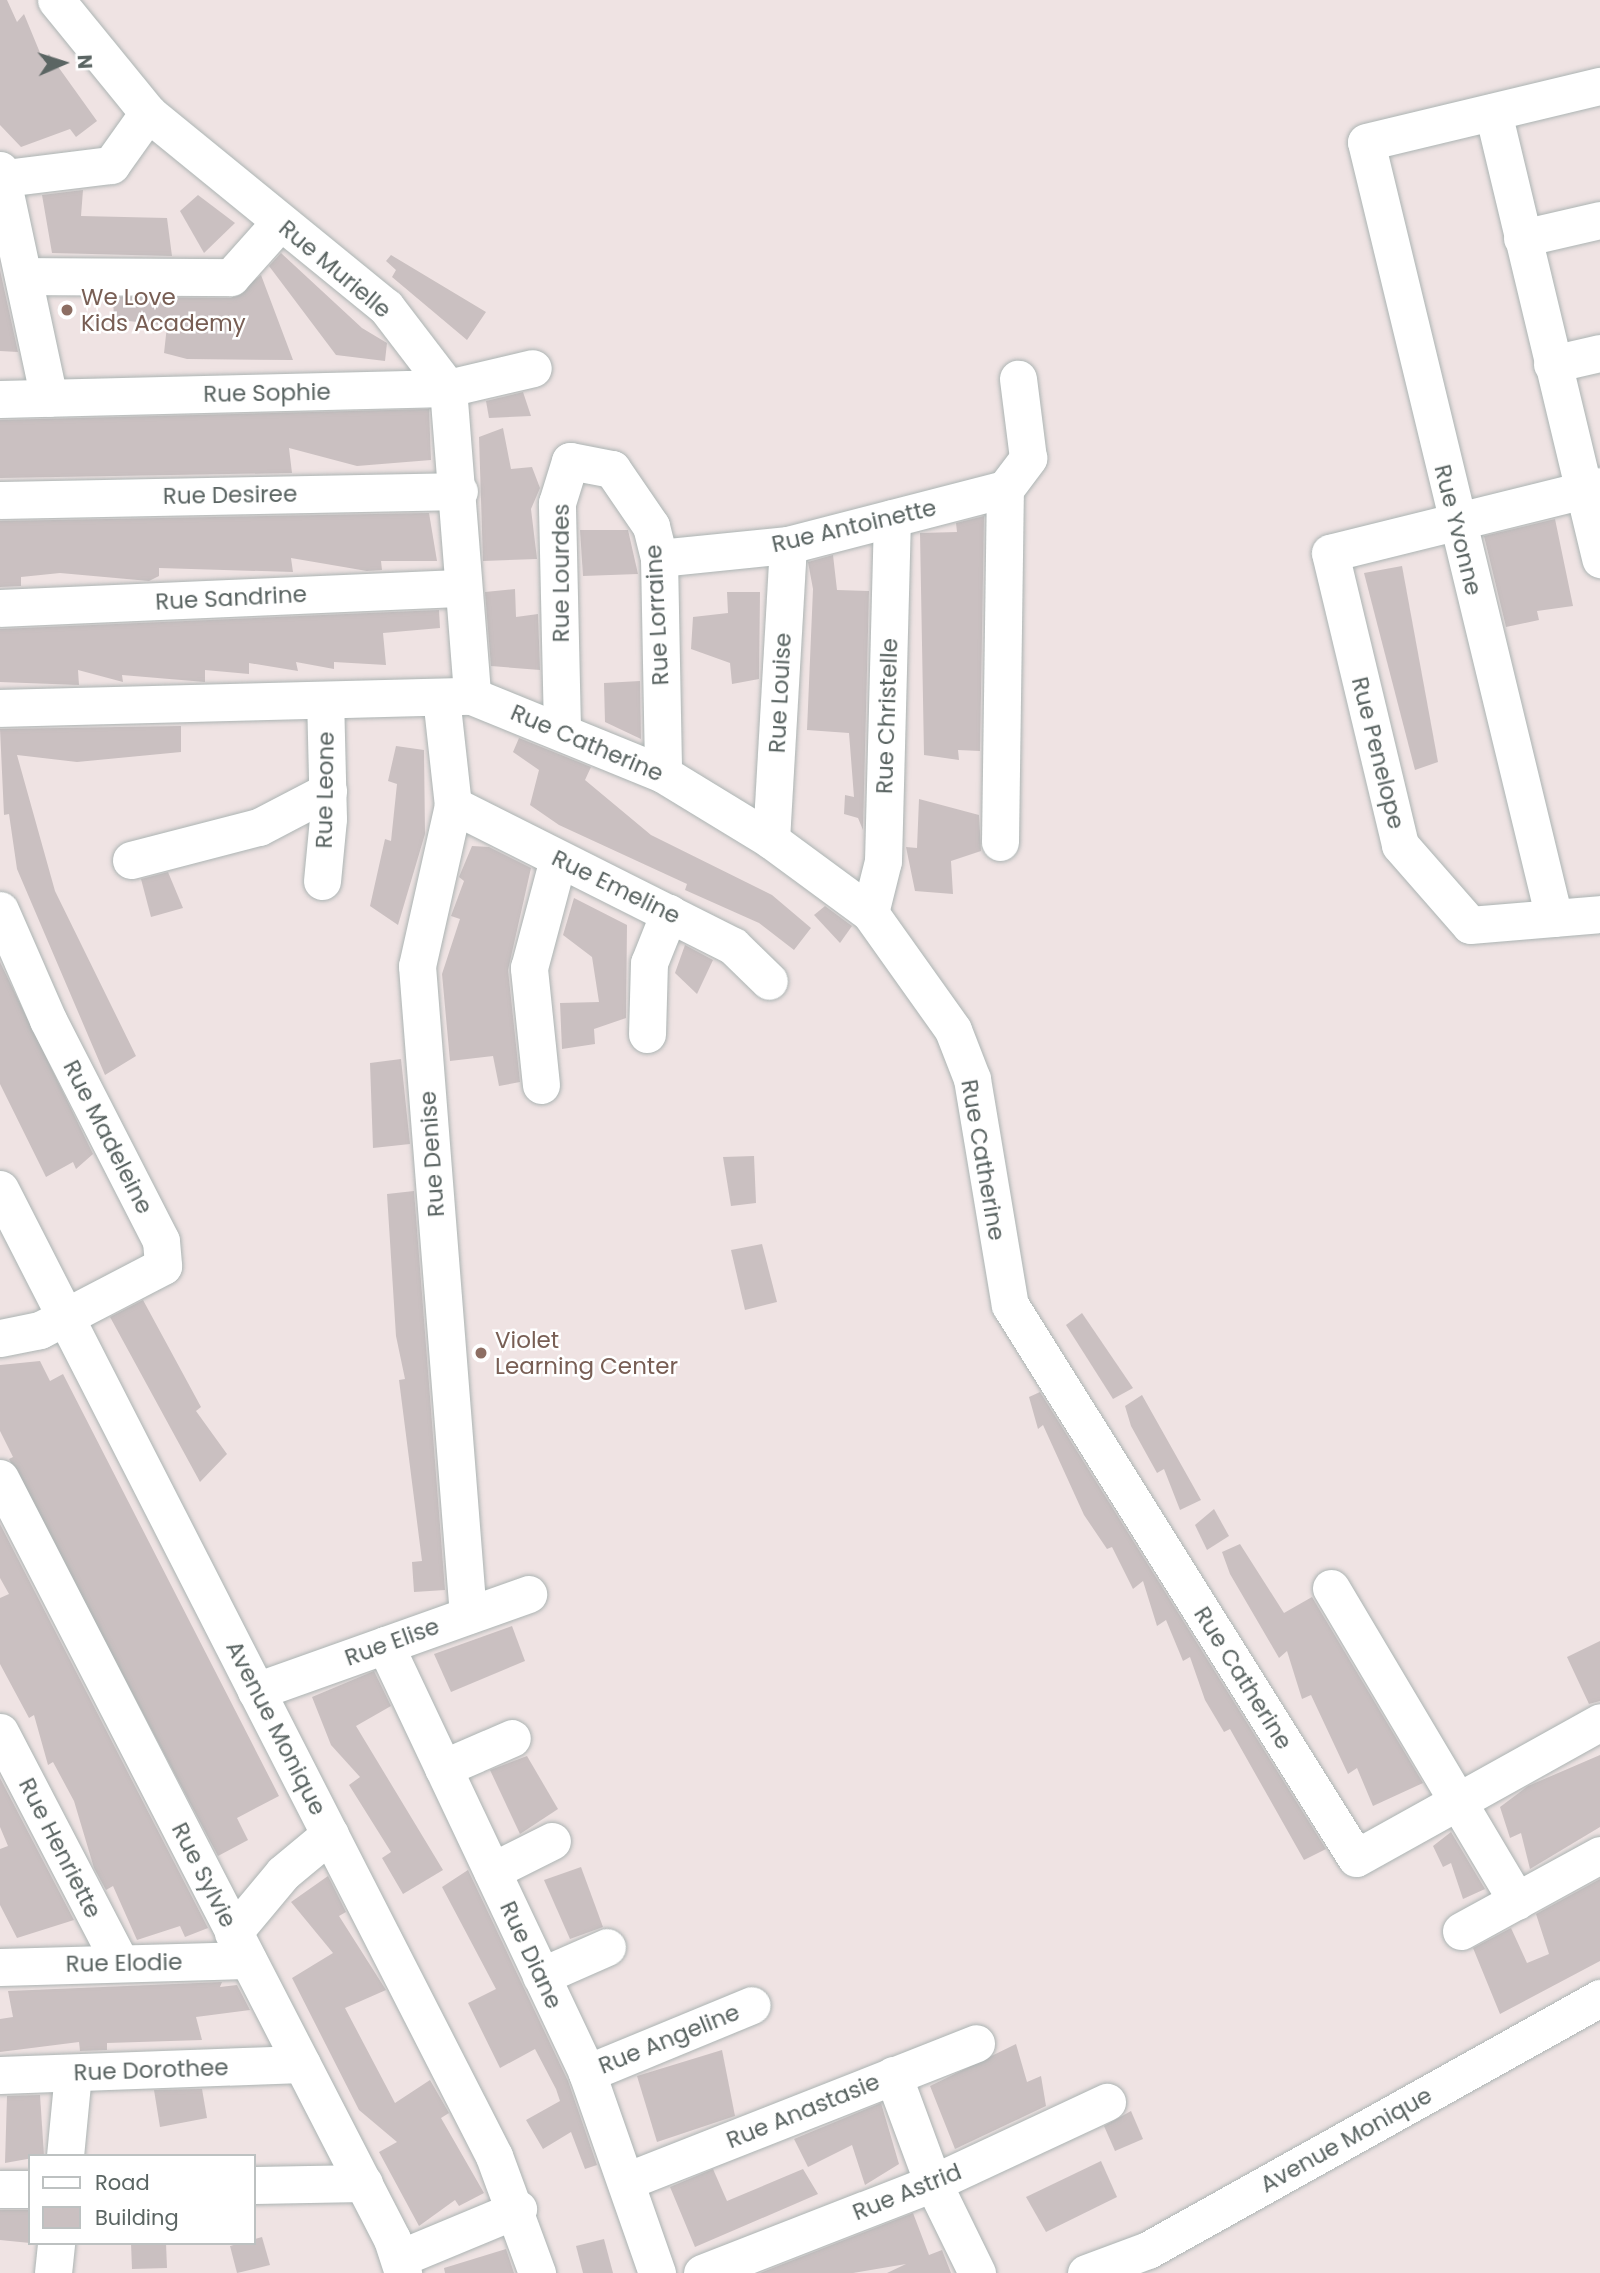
<!DOCTYPE html>
<html>
<head>
<meta charset="utf-8">
<style>
	body { margin:0 }
	#map { position:relative; width:1600px; height:2273px; overflow:hidden; background:#efe3e3; font-family:Poppins,sans-serif }
	div>[style] { position:absolute }
	.building>* { inset:0; background:#cac0c1 }
	.roads { filter:drop-shadow(0 0 2px #acb4b3) drop-shadow(0 0 2px #acb4b3) }
	.minor>* { height:37px; margin:-18.5px; padding:0 18.5px; transform-origin:18.5px; border-radius:18.5px; background:#fff }
	.dots>* { width:19px; height:19px; translate:-50% -50%; box-sizing:border-box; border:4px solid #fff; border-radius:50% }
	span { translate:-50% -50%; white-space:nowrap; text-align:center; line-height:1.15; -webkit-text-stroke:5px #fff; paint-order:stroke }
	.street-label { font-size:23px; color:#5b6563 }
	.education-label { font-size:23px; color:#785e54 }
	.left { translate:0 -50%; text-align:left }
	.legend { position:absolute; left:28px; top:2154px; width:228px; height:91px; box-sizing:border-box; background:#fff; border:2px solid #bdc1c1; margin:0; padding:9px 12px; list-style:none; font-size:21px; color:#5b6563 }
	.legend li { display:flex; align-items:center; gap:14px; height:35px }
	.legend b { width:35px; border:2px solid #bdc1c1 }
	.north { position:absolute; left:28px; top:28px; width:70px; height:70px; -webkit-text-stroke:5px #fff; paint-order:stroke; rotate:87deg; font-size:19px; font-weight:700; line-height:28px; text-align:center; color:#5b6563 }
	.north::after { content:''; display:block; margin:auto; width:24px; height:32px; background:#5b6563; clip-path:polygon(50% 0,100% 100%,50% 72%,0 100%) }
</style>
</head>
<body>
<div id="map">
	<div class="building">
		<div style="clip-path:polygon(0 0,7px 0,17px 22px,24px 14px,43px 60px,49px 54px,97px 121px,76px 137px,70px 129px,21px 147px,0 125px)"></div>
		<div style="clip-path:polygon(83px 190px,81px 216px,167px 218px,172px 256px,52px 253px,42px 195px)"></div>
		<div style="clip-path:polygon(198px 195px,235px 223px,204px 253px,180px 211px)"></div>
		<div style="clip-path:polygon(281px 253px,362px 328px,387px 343px,385px 361px,336px 355px,269px 266px)"></div>
		<div style="clip-path:polygon(391px 255px,486px 312px,467px 340px,392px 277px,396px 270px,386px 261px)"></div>
		<div style="clip-path:polygon(0 270px,18px 352px,0 351px)"></div>
		<div style="clip-path:polygon(261px 275px,293px 360px,187px 359px,164px 353px,167px 326px,114px 319px,113px 297px,231px 298px)"></div>
		<div style="clip-path:polygon(523px 392px,531px 416px,489px 418px,486px 401px)"></div>
		<div style="clip-path:polygon(429px 409px,431px 460px,357px 466px,289px 448px,292px 473px,0 478px,0 420px)"></div>
		<div style="clip-path:polygon(503px 428px,511px 469px,532px 467px,540px 488px,531px 509px,537px 559px,483px 561px,479px 437px)"></div>
		<div style="clip-path:polygon(429px 513px,437px 561px,381px 561px,382px 570px,367px 571px,291px 558px,293px 572px,159px 568px,159px 576px,149px 581px,60px 573px,21px 577px,21px 586px,0 587px,0 521px)"></div>
		<div style="clip-path:polygon(984px 516px,980px 751px,958px 750px,959px 760px,924px 755px,920px 533px,957px 532px,956px 523px)"></div>
		<div style="clip-path:polygon(1555px 519px,1573px 606px,1537px 611px,1539px 620px,1506px 627px,1484px 536px)"></div>
		<div style="clip-path:polygon(580px 530px,628px 530px,638px 574px,583px 576px)"></div>
		<div style="clip-path:polygon(833px 555px,837px 590px,869px 591px,863px 830px,858px 818px,844px 814px,845px 795px,854px 797px,849px 733px,807px 730px,813px 589px,808px 562px)"></div>
		<div style="clip-path:polygon(1402px 566px,1438px 762px,1415px 770px,1364px 573px)"></div>
		<div style="clip-path:polygon(515px 589px,516px 617px,538px 614px,540px 670px,491px 666px,485px 592px)"></div>
		<div style="clip-path:polygon(727px 592px,760px 592px,759px 679px,732px 684px,730px 663px,691px 649px,693px 617px,728px 613px)"></div>
		<div style="clip-path:polygon(439px 610px,440px 628px,383px 633px,386px 665px,334px 662px,334px 669px,296px 662px,298px 671px,249px 663px,249px 674px,205px 670px,205px 682px,122px 675px,123px 682px,78px 670px,79px 685px,0 682px,0 629px)"></div>
		<div style="clip-path:polygon(640px 681px,641px 739px,605px 722px,604px 683px)"></div>
		<div style="clip-path:polygon(181px 726px,181px 752px,77px 762px,17px 755px,55px 891px,136px 1056px,105px 1075px,17px 869px,9px 814px,4px 815px,0 729px)"></div>
		<div style="clip-path:polygon(519px 738px,591px 767px,585px 780px,651px 835px,772px 895px,811px 928px,794px 950px,759px 923px,685px 890px,687px 884px,559px 825px,530px 805px,539px 770px,513px 752px)"></div>
		<div style="clip-path:polygon(396px 746px,424px 750px,425px 834px,398px 925px,370px 906px,385px 839px,391px 841px,397px 784px,388px 781px)"></div>
		<div style="clip-path:polygon(919px 799px,979px 815px,981px 851px,951px 861px,953px 894px,915px 891px,906px 847px,917px 848px)"></div>
		<div style="clip-path:polygon(472px 846px,489px 847px,531px 868px,508px 970px,520px 1082px,499px 1086px,493px 1056px,450px 1061px,442px 974px,460px 919px,451px 916px,464px 881px,459px 877px)"></div>
		<div style="clip-path:polygon(168px 872px,183px 908px,151px 917px,141px 879px)"></div>
		<div style="clip-path:polygon(574px 898px,627px 925px,626px 1018px,594px 1029px,595px 1044px,562px 1049px,560px 1003px,599px 1002px,592px 957px,563px 935px)"></div>
		<div style="clip-path:polygon(825px 906px,852px 926px,840px 943px,814px 915px)"></div>
		<div style="clip-path:polygon(685px 945px,713px 960px,697px 994px,675px 973px)"></div>
		<div style="clip-path:polygon(0 962px,93px 1154px,76px 1169px,73px 1162px,46px 1177px,0 1084px)"></div>
		<div style="clip-path:polygon(401px 1059px,410px 1144px,373px 1148px,370px 1063px)"></div>
		<div style="clip-path:polygon(754px 1156px,756px 1203px,731px 1206px,723px 1157px)"></div>
		<div style="clip-path:polygon(414px 1191px,445px 1590px,414px 1592px,412px 1562px,422px 1561px,399px 1380px,405px 1379px,396px 1336px,387px 1194px)"></div>
		<div style="clip-path:polygon(762px 1244px,777px 1302px,745px 1310px,731px 1250px)"></div>
		<div style="clip-path:polygon(143px 1300px,201px 1407px,196px 1411px,227px 1454px,200px 1482px,110px 1317px)"></div>
		<div style="clip-path:polygon(1082px 1313px,1133px 1388px,1113px 1399px,1066px 1325px)"></div>
		<div style="clip-path:polygon(40px 1361px,50px 1381px,63px 1374px,279px 1796px,237px 1818px,248px 1840px,218px 1856px,9px 1459px,13px 1457px,0 1431px,0 1365px)"></div>
		<div style="clip-path:polygon(1040px 1392px,1326px 1849px,1304px 1860px,1230px 1729px,1224px 1732px,1205px 1700px,1190px 1657px,1183px 1661px,1166px 1620px,1157px 1626px,1143px 1581px,1133px 1589px,1112px 1547px,1107px 1549px,1084px 1515px,1043px 1425px,1038px 1429px,1029px 1397px)"></div>
		<div style="clip-path:polygon(1142px 1395px,1201px 1500px,1180px 1510px,1164px 1469px,1157px 1473px,1131px 1426px,1125px 1406px)"></div>
		<div style="clip-path:polygon(1214px 1509px,1229px 1536px,1207px 1550px,1195px 1525px)"></div>
		<div style="clip-path:polygon(0 1524px,208px 1928px,185px 1937px,180px 1926px,137px 1940px,113px 1886px,106px 1890px,94px 1868px,74px 1801px,53px 1762px,48px 1765px,34px 1715px,29px 1718px,0 1664px,0 1598px,9px 1594px,0 1578px)"></div>
		<div style="clip-path:polygon(1240px 1544px,1284px 1613px,1312px 1597px,1423px 1783px,1373px 1806px,1357px 1768px,1348px 1774px,1311px 1695px,1302px 1699px,1287px 1651px,1279px 1658px,1230px 1574px,1222px 1552px)"></div>
		<div style="clip-path:polygon(512px 1626px,525px 1661px,451px 1692px,434px 1654px)"></div>
		<div style="clip-path:polygon(1600px 1641px,1600px 1701px,1589px 1704px,1567px 1657px)"></div>
		<div style="clip-path:polygon(374px 1671px,391px 1706px,356px 1726px,443px 1870px,403px 1894px,382px 1858px,391px 1852px,349px 1785px,360px 1777px,331px 1745px,312px 1697px)"></div>
		<div style="clip-path:polygon(1600px 1755px,1600px 1827px,1530px 1869px,1521px 1833px,1510px 1838px,1500px 1807px,1528px 1786px)"></div>
		<div style="clip-path:polygon(527px 1756px,558px 1809px,520px 1834px,490px 1770px)"></div>
		<div style="clip-path:polygon(0 1778px,74px 1920px,17px 1938px,0 1905px,0 1849px,8px 1846px,0 1827px)"></div>
		<div style="clip-path:polygon(1451px 1832px,1485px 1889px,1463px 1899px,1451px 1863px,1443px 1867px,1433px 1846px)"></div>
		<div style="clip-path:polygon(581px 1867px,603px 1927px,570px 1939px,544px 1880px)"></div>
		<div style="clip-path:polygon(468px 1870px,568px 2081px,597px 2165px,585px 2169px,571px 2132px,543px 2149px,526px 2120px,560px 2101px,556px 2089px,535px 2049px,500px 2068px,468px 2003px,496px 1989px,442px 1887px)"></div>
		<div style="clip-path:polygon(328px 1876px,346px 1912px,339px 1916px,386px 1990px,345px 2008px,395px 2103px,430px 2080px,449px 2113px,441px 2118px,484px 2193px,459px 2206px,455px 2200px,419px 2226px,379px 2152px,397px 2142px,359px 2110px,292px 1978px,333px 1953px,291px 1902px)"></div>
		<div style="clip-path:polygon(1600px 1879px,1600px 1961px,1500px 2014px,1473px 1948px,1511px 1928px,1527px 1963px,1549px 1954px,1536px 1914px)"></div>
		<div style="clip-path:polygon(222px 1982px,220px 1987px,237px 1985px,250px 2010px,196px 2017px,202px 2040px,107px 2043px,107px 2050px,80px 2051px,79px 2042px,0 2052px,0 2019px,13px 2017px,8px 1991px)"></div>
		<div style="clip-path:polygon(1016px 2044px,1027px 2082px,1041px 2076px,1046px 2106px,955px 2149px,930px 2086px)"></div>
		<div style="clip-path:polygon(722px 2050px,735px 2116px,657px 2142px,637px 2076px)"></div>
		<div style="clip-path:polygon(202px 2089px,207px 2118px,160px 2127px,154px 2090px)"></div>
		<div style="clip-path:polygon(40px 2095px,44px 2156px,5px 2163px,7px 2096px)"></div>
		<div style="clip-path:polygon(881px 2103px,899px 2164px,865px 2185px,852px 2145px,808px 2167px,794px 2139px)"></div>
		<div style="clip-path:polygon(1131px 2111px,1143px 2139px,1115px 2151px,1104px 2126px)"></div>
		<div style="clip-path:polygon(1101px 2161px,1117px 2197px,1046px 2232px,1026px 2197px)"></div>
		<div style="clip-path:polygon(713px 2169px,727px 2201px,803px 2169px,818px 2194px,695px 2247px,670px 2187px)"></div>
		<div style="clip-path:polygon(0 2210px,30px 2210px,30px 2243px,0 2240px)"></div>
		<div style="clip-path:polygon(913px 2213px,929px 2255px,942px 2250px,951px 2273px,887px 2273px,906px 2264px,853px 2273px,760px 2273px)"></div>
		<div style="clip-path:polygon(262px 2237px,270px 2265px,237px 2273px,230px 2246px)"></div>
		<div style="clip-path:polygon(604px 2239px,613px 2273px,583px 2273px,576px 2246px)"></div>
		<div style="clip-path:polygon(131px 2243px,166px 2243px,167px 2268px,132px 2269px)"></div>
		<div style="clip-path:polygon(506px 2249px,514px 2273px,445px 2273px,444px 2268px)"></div>
	</div>
	<div class="roads">
		<div class="minor">
			<div style="left:56px;top:0;width:146px;rotate:50.8deg"></div>
			<div style="left:148px;top:113px;width:307px;rotate:39.2deg"></div>
			<div style="left:386px;top:307px;width:102px;rotate:52.6deg"></div>
			<div style="left:448px;top:388px;width:309px;rotate:85.5deg"></div>
			<div style="left:1493px;top:112px;width:460px;rotate:76.5deg"></div>
			<div style="left:0;top:170px;width:233px;rotate:77.9deg"></div>
			<div style="left:5px;top:178px;width:107px;rotate:-7deg"></div>
			<div style="left:111px;top:165px;width:64px;rotate:-54.6deg"></div>
			<div style="left:1522px;top:238px;width:80px;rotate:-13deg"></div>
			<div style="left:26px;top:276px;width:205px;rotate:0.3deg"></div>
			<div style="left:231px;top:277px;width:74px;rotate:-48.3deg"></div>
			<div style="left:1552px;top:364px;width:49px;rotate:-12.9deg"></div>
			<div style="left:0;top:399px;width:448px;rotate:-1.4deg"></div>
			<div style="left:448px;top:388px;width:87px;rotate:-13.2deg"></div>
			<div style="left:1600px;top:486px;width:278px;rotate:166.1deg"></div>
			<div style="left:1330px;top:553px;width:300px;rotate:76.5deg"></div>
			<div style="left:1400px;top:845px;width:106px;rotate:48.8deg"></div>
			<div style="left:1470px;top:925px;width:130px;rotate:-4.8deg"></div>
			<div style="left:1005px;top:489px;width:39px;rotate:-53deg"></div>
			<div style="left:1028px;top:458px;width:80px;rotate:-97.2deg"></div>
			<div style="left:0;top:500px;width:459px;rotate:-1.1deg"></div>
			<div style="left:659px;top:558px;width:130px;rotate:-5.8deg"></div>
			<div style="left:788px;top:545px;width:224px;rotate:-14.5deg"></div>
			<div style="left:0;top:608px;width:463px;rotate:-2.5deg"></div>
			<div style="left:441px;top:697px;width:109px;rotate:83.7deg"></div>
			<div style="left:453px;top:805px;width:165px;rotate:102.6deg"></div>
			<div style="left:417px;top:966px;width:651px;rotate:85.51deg"></div>
			<div style="left:0;top:708px;width:472px;rotate:-1.5deg"></div>
			<div style="left:472px;top:696px;width:206px;rotate:22.2deg"></div>
			<div style="left:663px;top:774px;width:127px;rotate:31.4deg"></div>
			<div style="left:771px;top:840px;width:123px;rotate:36.4deg"></div>
			<div style="left:870px;top:913px;width:143px;rotate:54.6deg"></div>
			<div style="left:953px;top:1030px;width:53px;rotate:68.8deg"></div>
			<div style="left:972px;top:1079px;width:229px;rotate:80.5deg"></div>
			<div style="left:1010px;top:1305px;width:652px;rotate:57.97deg"></div>
			<div style="left:1356px;top:1858px;width:279px;rotate:-29.1deg"></div>
			<div style="left:562px;top:728px;width:225px;rotate:-91.3deg"></div>
			<div style="left:557px;top:503px;width:44px;rotate:-72.8deg"></div>
			<div style="left:570px;top:461px;width:43px;rotate:10.8deg"></div>
			<div style="left:612px;top:469px;width:69px;rotate:55.6deg"></div>
			<div style="left:651px;top:526px;width:33px;rotate:76deg"></div>
			<div style="left:659px;top:558px;width:216px;rotate:88.9deg"></div>
			<div style="left:453px;top:805px;width:313px;rotate:26.7deg"></div>
			<div style="left:733px;top:946px;width:50px;rotate:44.2deg"></div>
			<div style="left:771px;top:840px;width:295px;rotate:-86.7deg"></div>
			<div style="left:1000px;top:842px;width:353px;rotate:-89.2deg"></div>
			<div style="left:131px;top:860px;width:132px;rotate:-14.5deg"></div>
			<div style="left:259px;top:827px;width:78px;rotate:-27.6deg"></div>
			<div style="left:322px;top:881px;width:62px;rotate:-84.5deg"></div>
			<div style="left:328px;top:819px;width:119px;rotate:-91.4deg"></div>
			<div style="left:0;top:910px;width:120px;rotate:66.4deg"></div>
			<div style="left:48px;top:1020px;width:248px;rotate:62.9deg"></div>
			<div style="left:161px;top:1241px;width:25px;rotate:85deg"></div>
			<div style="left:163px;top:1266px;width:139px;rotate:152.5deg"></div>
			<div style="left:40px;top:1330px;width:41px;rotate:168.7deg"></div>
			<div style="left:870px;top:913px;width:54px;rotate:-76deg"></div>
			<div style="left:883px;top:861px;width:343px;rotate:-88.5deg"></div>
			<div style="left:1554px;top:918px;width:798px;rotate:-103.62deg"></div>
			<div style="left:1366px;top:142px;width:241px;rotate:-13.5deg"></div>
			<div style="left:647px;top:1034px;width:71px;rotate:-88.4deg"></div>
			<div style="left:649px;top:963px;width:54px;rotate:-68.2deg"></div>
			<div style="left:541px;top:1085px;width:118px;rotate:-95.9deg"></div>
			<div style="left:529px;top:968px;width:113px;rotate:-75.1deg"></div>
			<div style="left:0;top:1189px;width:1086px;rotate:62.94deg"></div>
			<div style="left:494px;top:2156px;width:125px;rotate:69.8deg"></div>
			<div style="left:0;top:1478px;width:856px;rotate:62.75deg"></div>
			<div style="left:392px;top:2239px;width:36px;rotate:72deg"></div>
			<div style="left:1331px;top:1588px;width:364px;rotate:59.3deg"></div>
			<div style="left:385px;top:1645px;width:473px;rotate:64.7deg"></div>
			<div style="left:587px;top:2073px;width:212px;rotate:70.7deg"></div>
			<div style="left:256px;top:1691px;width:289px;rotate:-19.6deg"></div>
			<div style="left:0;top:1732px;width:260px;rotate:62.5deg"></div>
			<div style="left:443px;top:1768px;width:75px;rotate:-23.5deg"></div>
			<div style="left:492px;top:1871px;width:67px;rotate:-26.6deg"></div>
			<div style="left:1461px;top:1931px;width:158px;rotate:-28.7deg"></div>
			<div style="left:233px;top:1933px;width:78px;rotate:-50.2deg"></div>
			<div style="left:283px;top:1873px;width:61px;rotate:-39.7deg"></div>
			<div style="left:0;top:1967px;width:248px;rotate:-1.6deg"></div>
			<div style="left:541px;top:1976px;width:72px;rotate:-23.7deg"></div>
			<div style="left:587px;top:2073px;width:178px;rotate:-22.4deg"></div>
			<div style="left:0;top:2075px;width:302px;rotate:-2.1deg"></div>
			<div style="left:893px;top:2075px;width:115px;rotate:69.7deg"></div>
			<div style="left:933px;top:2183px;width:100px;rotate:63.9deg"></div>
			<div style="left:65px;top:2156px;width:83px;rotate:-84.5deg"></div>
			<div style="left:629px;top:2180px;width:373px;rotate:-21.5deg"></div>
			<div style="left:254px;top:2185px;width:110px;rotate:-1deg"></div>
			<div style="left:0;top:2189px;width:30px"></div>
			<div style="left:400px;top:2258px;width:128px;rotate:-22.6deg"></div>
			<div style="left:53px;top:2273px;width:30px;rotate:-84deg"></div>
			<div style="left:702px;top:2273px;width:248px;rotate:-21.3deg"></div>
			<div style="left:933px;top:2183px;width:192px;rotate:-25deg"></div>
			<div style="left:1086px;top:2273px;width:66px;rotate:-20.4deg"></div>
			<div style="left:1148px;top:2250px;width:518px;rotate:-29.14deg"></div>
		</div>
	</div>
	<div class="dots">
		<div style="left:67px;top:310px;background:#8d6e63"></div>
		<div style="left:481px;top:1353px;background:#8d6e63"></div>
	</div>
	<div class="street-label">
		<span style="left:335px;top:269px;rotate:40deg">Rue Murielle</span>
		<span style="left:267px;top:393px;rotate:-1deg">Rue Sophie</span>
		<span style="left:230px;top:495px;rotate:-1deg">Rue Desiree</span>
		<span style="left:854px;top:526px;rotate:-13deg">Rue Antoinette</span>
		<span style="left:1458px;top:530px;rotate:76deg">Rue Yvonne</span>
		<span style="left:561px;top:573px;rotate:-90deg">Rue Lourdes</span>
		<span style="left:231px;top:598px;rotate:-3deg">Rue Sandrine</span>
		<span style="left:657px;top:615px;rotate:-93deg">Rue Lorraine</span>
		<span style="left:780px;top:693px;rotate:-87deg">Rue Louise</span>
		<span style="left:887px;top:716px;rotate:-88deg">Rue Christelle</span>
		<span style="left:587px;top:743px;rotate:23deg">Rue Catherine</span>
		<span style="left:1378px;top:753px;rotate:76deg">Rue Penelope</span>
		<span style="left:325px;top:790px;rotate:-89deg">Rue Leone</span>
		<span style="left:616px;top:887px;rotate:26deg">Rue Emeline</span>
		<span style="left:108px;top:1137px;rotate:63deg">Rue Madeleine</span>
		<span style="left:432px;top:1154px;rotate:-94deg">Rue Denise</span>
		<span style="left:983px;top:1160px;rotate:80deg">Rue Catherine</span>
		<span style="left:392px;top:1642px;rotate:-20deg">Rue Elise</span>
		<span style="left:1243px;top:1678px;rotate:58deg">Rue Catherine</span>
		<span style="left:276px;top:1728px;rotate:63deg">Avenue Monique</span>
		<span style="left:60px;top:1848px;rotate:63deg">Rue Henriette</span>
		<span style="left:204px;top:1875px;rotate:63deg">Rue Sylvie</span>
		<span style="left:531px;top:1955px;rotate:65deg">Rue Diane</span>
		<span style="left:124px;top:1963px;rotate:-1deg">Rue Elodie</span>
		<span style="left:669px;top:2039px;rotate:-22deg">Rue Angeline</span>
		<span style="left:151px;top:2070px;rotate:-2deg">Rue Dorothee</span>
		<span style="left:803px;top:2111px;rotate:-22deg">Rue Anastasie</span>
		<span style="left:1346px;top:2140px;rotate:-29deg">Avenue Monique</span>
		<span style="left:907px;top:2192px;rotate:-22deg">Rue Astrid</span>
	</div>
	<div class="education-label">
		<span class="left" style="left:81px;top:310px">We Love<br>Kids Academy</span>
		<span class="left" style="left:495px;top:1353px">Violet<br>Learning Center</span>
	</div>
	<ul class="legend">
	<li><b style="height:9px;background:#fff"></b>Road</li>
	<li><b style="height:19px;background:#cac0c1"></b>Building</li>
	</ul>
	<div class="north">N</div>
</div>
</body>
</html>
